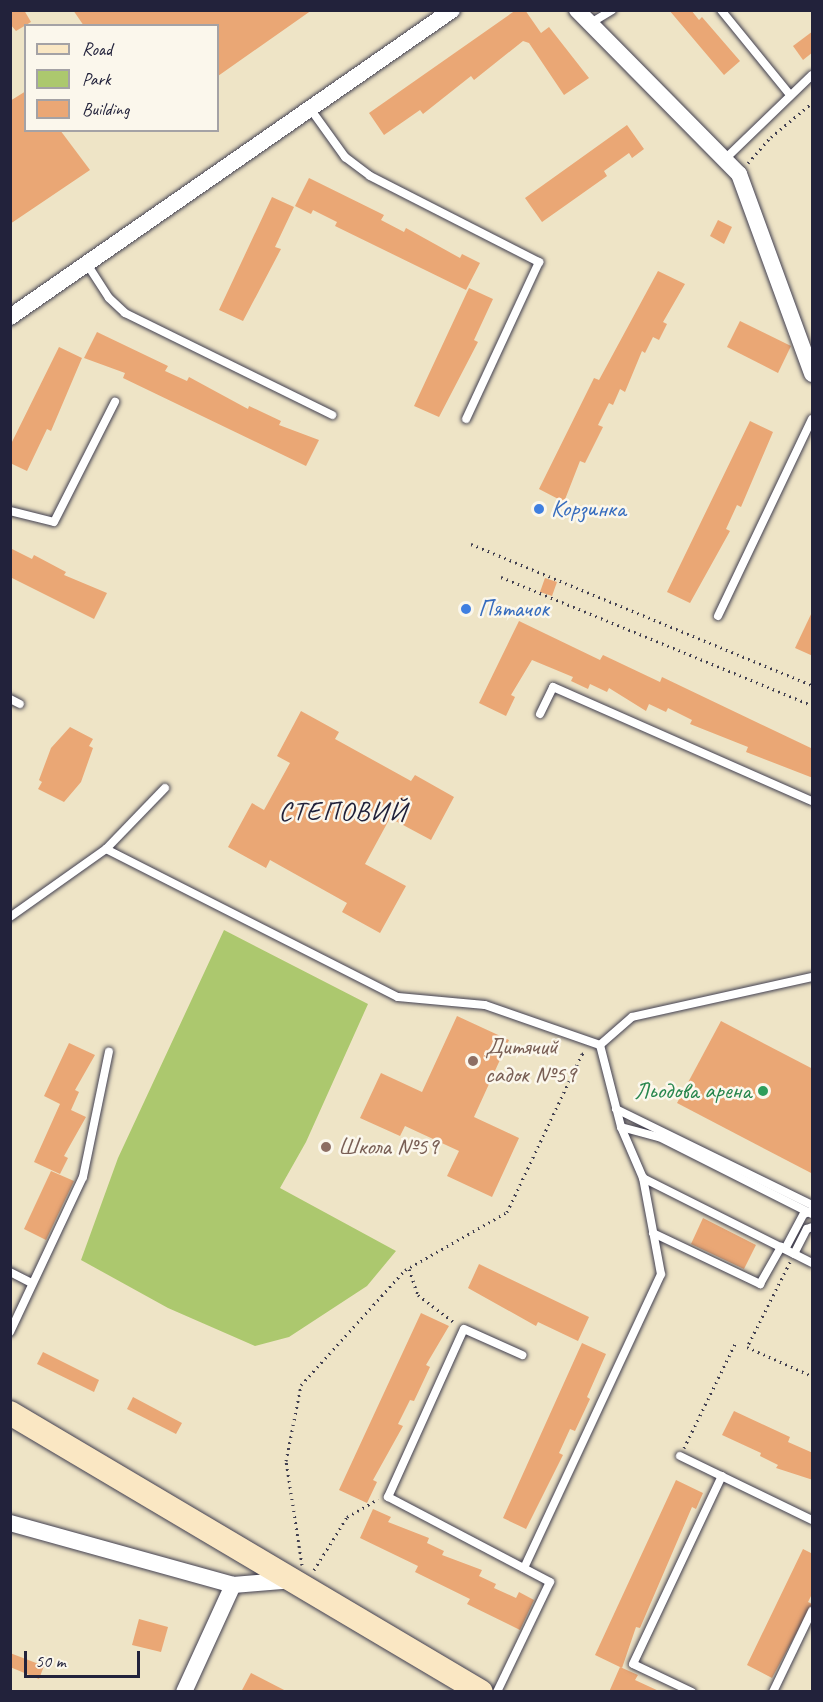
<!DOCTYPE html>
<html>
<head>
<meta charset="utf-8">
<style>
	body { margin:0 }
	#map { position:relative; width:823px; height:1702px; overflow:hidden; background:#eee4c6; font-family:Caveat,sans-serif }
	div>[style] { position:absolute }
	.green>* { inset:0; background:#acc86e }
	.building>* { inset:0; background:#eaa775 }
	.path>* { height:3px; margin-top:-1.5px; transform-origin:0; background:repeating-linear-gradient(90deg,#413f50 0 1.5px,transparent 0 6px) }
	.roads { filter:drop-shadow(0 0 2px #413f50) drop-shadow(0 0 2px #413f50) }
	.lane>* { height:8px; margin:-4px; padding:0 4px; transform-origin:4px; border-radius:4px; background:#fff }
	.street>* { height:16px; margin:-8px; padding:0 8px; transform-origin:8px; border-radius:8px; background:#fff }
	.secondary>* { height:24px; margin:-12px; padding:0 12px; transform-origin:12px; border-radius:12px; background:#fae7c3 }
	.dots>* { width:16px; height:16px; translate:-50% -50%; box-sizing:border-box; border:3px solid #fbf7ec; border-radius:50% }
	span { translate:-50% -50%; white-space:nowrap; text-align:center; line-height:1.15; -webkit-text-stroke:5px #fbf7ec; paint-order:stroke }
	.shop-label { font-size:24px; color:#366cbe }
	.left { translate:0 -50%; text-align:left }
	.education-label { font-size:24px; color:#785e54 }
	.leisure-label { font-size:24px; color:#27864d }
	.right { translate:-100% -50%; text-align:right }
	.quarter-label { font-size:27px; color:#22223b; letter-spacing:1.5px }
	.frame { position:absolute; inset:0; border:12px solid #22223b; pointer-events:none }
	.legend { position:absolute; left:24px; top:24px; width:195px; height:108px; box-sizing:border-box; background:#fbf7ec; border:2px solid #a4a2a5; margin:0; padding:8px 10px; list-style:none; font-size:18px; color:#22223b }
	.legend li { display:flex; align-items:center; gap:12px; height:30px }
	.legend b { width:30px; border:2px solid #a4a2a5 }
	.scale { position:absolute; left:24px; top:1651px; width:116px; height:27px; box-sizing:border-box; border:3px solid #22223b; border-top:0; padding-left:8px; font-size:18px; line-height:21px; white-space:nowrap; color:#22223b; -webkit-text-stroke:4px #fbf7ec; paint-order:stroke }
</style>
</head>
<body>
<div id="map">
	<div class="green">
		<div style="clip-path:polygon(224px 930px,368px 1004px,306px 1142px,280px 1188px,396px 1251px,367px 1286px,289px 1337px,255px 1346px,168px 1308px,81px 1260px,118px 1158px)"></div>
	</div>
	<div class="building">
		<div style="clip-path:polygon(10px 10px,24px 10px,31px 22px,16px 31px,10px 24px)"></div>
		<div style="clip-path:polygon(73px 10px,312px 10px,218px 76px,218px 26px,84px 26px)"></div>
		<div style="clip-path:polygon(516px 10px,525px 10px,541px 33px,549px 27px,589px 78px,564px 95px,529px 43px,523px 41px,474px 80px,471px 76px,423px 114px,420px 110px,384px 135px,369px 113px)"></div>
		<div style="clip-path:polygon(669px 10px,691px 10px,699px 20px,702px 17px,740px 61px,724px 75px)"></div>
		<div style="clip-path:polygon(813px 31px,813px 52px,803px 60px,793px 46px)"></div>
		<div style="clip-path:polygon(26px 91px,26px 130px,60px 130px,90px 170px,10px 224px,10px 101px)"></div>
		<div style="clip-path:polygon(627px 125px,644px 149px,632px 158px,629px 153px,604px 171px,607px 176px,542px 222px,525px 198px)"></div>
		<div style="clip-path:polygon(309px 178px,384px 215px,381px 220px,404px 232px,406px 228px,460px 258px,462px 254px,480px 263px,466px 290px,335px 226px,337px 222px,313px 210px,311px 214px,295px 206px)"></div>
		<div style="clip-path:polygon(272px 197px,294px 207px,275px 247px,281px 249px,243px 321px,219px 310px)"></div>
		<div style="clip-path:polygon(718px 220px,732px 227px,724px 244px,710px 236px)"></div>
		<div style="clip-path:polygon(658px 271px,685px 284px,663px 322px,667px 324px,659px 340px,653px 337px,645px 353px,642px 351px,625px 392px,620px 389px,613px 405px,609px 403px,598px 425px,603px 427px,585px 463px,580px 461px,564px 502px,539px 489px,594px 378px,599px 380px)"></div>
		<div style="clip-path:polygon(469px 288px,493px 299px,474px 340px,478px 342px,439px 417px,414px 406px)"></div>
		<div style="clip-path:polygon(740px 321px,791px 346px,778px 373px,727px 347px)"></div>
		<div style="clip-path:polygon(97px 332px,168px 366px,165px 371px,187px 381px,189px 377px,248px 409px,249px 406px,281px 421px,279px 425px,319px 440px,306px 466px,123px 378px,125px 373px,84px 358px)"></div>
		<div style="clip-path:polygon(59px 347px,82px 358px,51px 431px,47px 429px,27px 471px,10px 463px,10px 446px)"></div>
		<div style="clip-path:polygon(750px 421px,773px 432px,741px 507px,737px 505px,726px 529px,730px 531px,690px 603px,667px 592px)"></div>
		<div style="clip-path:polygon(10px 548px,32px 559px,34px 555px,66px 572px,64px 575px,107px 593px,94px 619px,10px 577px)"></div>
		<div style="clip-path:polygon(545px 578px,557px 582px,552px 596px,540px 592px)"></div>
		<div style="clip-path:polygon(813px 610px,813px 656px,795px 648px)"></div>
		<div style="clip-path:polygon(519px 621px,600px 660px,603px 655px,660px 682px,662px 677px,813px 749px,813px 778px,746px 752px,748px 747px,690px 724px,692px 720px,668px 708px,666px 712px,649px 704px,646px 711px,609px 688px,607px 692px,590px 684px,588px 689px,571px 681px,573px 677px,532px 660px,511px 695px,515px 697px,506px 716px,479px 703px)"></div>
		<div style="clip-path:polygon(301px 711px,339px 732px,335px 739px,411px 781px,415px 775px,454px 797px,431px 840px,390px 818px,365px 864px,406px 886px,380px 933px,342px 912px,347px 903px,270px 860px,266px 868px,228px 847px,252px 803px,264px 810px,290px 763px,277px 756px)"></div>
		<div style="clip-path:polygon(70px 727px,93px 739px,89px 746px,93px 748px,81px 782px,64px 802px,38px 789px,42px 782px,39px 780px,51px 748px)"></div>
		<div style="clip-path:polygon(457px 1016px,509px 1040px,474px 1117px,519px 1138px,492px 1197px,447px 1176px,459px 1151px,405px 1126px,400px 1136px,360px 1118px,381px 1073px,422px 1092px)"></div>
		<div style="clip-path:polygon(721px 1021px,813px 1069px,813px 1174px,677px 1103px)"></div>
		<div style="clip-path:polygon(69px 1043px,95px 1055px,75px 1090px,79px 1092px,71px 1110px,86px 1117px,64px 1156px,68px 1158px,60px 1174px,34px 1162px,60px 1104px,44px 1096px)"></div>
		<div style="clip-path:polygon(51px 1171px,74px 1181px,46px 1240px,24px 1229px)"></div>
		<div style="clip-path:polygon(703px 1218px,756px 1245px,744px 1269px,691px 1244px)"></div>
		<div style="clip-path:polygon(479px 1264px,589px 1317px,578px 1341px,538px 1322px,536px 1326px,468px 1288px)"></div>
		<div style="clip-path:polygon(421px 1313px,449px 1326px,426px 1365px,430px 1367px,414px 1401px,410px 1400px,398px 1424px,403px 1426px,373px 1480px,377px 1482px,367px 1503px,339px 1490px)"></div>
		<div style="clip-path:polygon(582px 1343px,606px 1354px,587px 1397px,590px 1399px,575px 1431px,570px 1429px,559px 1453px,563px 1455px,526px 1529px,503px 1518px)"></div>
		<div style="clip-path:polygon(43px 1352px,99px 1380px,94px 1392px,37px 1364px)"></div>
		<div style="clip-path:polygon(133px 1397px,182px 1423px,176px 1434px,127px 1409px)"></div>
		<div style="clip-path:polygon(734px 1411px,790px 1437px,788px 1442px,813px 1453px,813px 1480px,776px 1468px,778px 1465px,760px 1456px,761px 1453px,722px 1435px)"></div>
		<div style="clip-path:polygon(676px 1480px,703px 1493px,696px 1509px,692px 1507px,640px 1628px,636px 1627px,622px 1668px,595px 1655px)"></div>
		<div style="clip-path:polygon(373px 1509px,391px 1517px,388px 1522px,429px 1538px,427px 1543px,444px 1551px,442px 1555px,482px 1570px,479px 1576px,496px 1584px,494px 1588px,516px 1598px,519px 1592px,534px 1600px,520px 1630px,467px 1604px,470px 1599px,415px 1572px,418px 1566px,360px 1538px)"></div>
		<div style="clip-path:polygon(803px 1549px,813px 1554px,813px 1592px,808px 1602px,812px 1604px,772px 1678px,747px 1665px)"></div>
		<div style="clip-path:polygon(139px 1619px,168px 1627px,161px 1652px,132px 1645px)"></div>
		<div style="clip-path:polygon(10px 1653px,44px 1666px,39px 1679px,10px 1667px)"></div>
		<div style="clip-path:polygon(620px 1667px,638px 1675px,635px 1680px,661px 1692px,609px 1692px)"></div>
		<div style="clip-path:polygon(251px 1673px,288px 1692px,241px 1692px)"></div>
	</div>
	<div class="path">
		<div style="left:748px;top:163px;width:35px;rotate:-49deg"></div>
		<div style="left:771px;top:137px;width:53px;rotate:-39.7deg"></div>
		<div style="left:471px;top:544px;width:369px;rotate:22.5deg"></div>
		<div style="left:501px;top:577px;width:336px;rotate:22.4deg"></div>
		<div style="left:790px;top:1262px;width:95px;rotate:116.8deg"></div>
		<div style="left:747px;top:1347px;width:71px;rotate:24deg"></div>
		<div style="left:409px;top:1269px;width:28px;rotate:71deg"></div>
		<div style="left:418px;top:1295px;width:46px;rotate:37.1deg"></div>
		<div style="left:684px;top:1448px;width:118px;rotate:-63.9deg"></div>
		<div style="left:302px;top:1565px;width:105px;rotate:-98.7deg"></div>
		<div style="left:286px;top:1461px;width:77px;rotate:-78.8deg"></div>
		<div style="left:301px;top:1385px;width:155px;rotate:-47.9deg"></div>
		<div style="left:405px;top:1270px;width:117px;rotate:-29.6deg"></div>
		<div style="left:507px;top:1212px;width:175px;rotate:-64.6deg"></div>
		<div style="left:582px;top:1054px;width:4px;rotate:-27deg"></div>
		<div style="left:314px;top:1570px;width:62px;rotate:-58.1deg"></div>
		<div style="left:347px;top:1517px;width:36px;rotate:-30deg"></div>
	</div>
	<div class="roads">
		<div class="lane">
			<div style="left:721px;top:10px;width:109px;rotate:50.9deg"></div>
			<div style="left:589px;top:24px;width:27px;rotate:-31deg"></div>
			<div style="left:309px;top:107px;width:62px;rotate:54.2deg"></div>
			<div style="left:345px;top:157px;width:31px;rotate:37deg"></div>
			<div style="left:370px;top:176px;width:190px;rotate:27deg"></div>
			<div style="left:539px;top:262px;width:173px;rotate:114.9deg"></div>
			<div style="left:724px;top:160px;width:122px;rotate:-44deg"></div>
			<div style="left:87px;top:264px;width:40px;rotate:57.1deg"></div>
			<div style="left:109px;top:298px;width:22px;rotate:43deg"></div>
			<div style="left:125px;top:313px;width:231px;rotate:26.2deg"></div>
			<div style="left:10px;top:511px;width:45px;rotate:14deg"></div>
			<div style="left:54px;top:522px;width:135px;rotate:-63.1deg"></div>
			<div style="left:718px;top:616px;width:218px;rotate:-64.5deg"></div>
			<div style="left:10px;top:699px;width:11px;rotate:27deg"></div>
			<div style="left:540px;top:714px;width:30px;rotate:-64deg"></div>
			<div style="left:553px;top:687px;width:283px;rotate:23.8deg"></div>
			<div style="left:165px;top:788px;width:85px;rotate:134deg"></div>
			<div style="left:106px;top:849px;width:327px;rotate:26.9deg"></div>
			<div style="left:398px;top:997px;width:87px;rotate:5.3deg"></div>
			<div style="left:485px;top:1005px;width:122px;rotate:19.2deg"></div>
			<div style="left:10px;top:917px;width:118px;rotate:-35.3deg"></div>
			<div style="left:812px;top:977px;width:184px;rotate:167.5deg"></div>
			<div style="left:632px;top:1017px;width:43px;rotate:138.8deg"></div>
			<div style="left:600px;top:1045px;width:85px;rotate:75.6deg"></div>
			<div style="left:621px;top:1127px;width:56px;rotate:66.7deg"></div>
			<div style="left:643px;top:1178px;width:189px;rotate:26.7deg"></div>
			<div style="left:616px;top:1109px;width:218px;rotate:26.1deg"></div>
			<div style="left:621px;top:1127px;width:39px;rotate:15deg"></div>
			<div style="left:659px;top:1137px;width:171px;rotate:26.7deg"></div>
			<div style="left:653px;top:1233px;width:119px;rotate:25.5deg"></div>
			<div style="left:760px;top:1284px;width:43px;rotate:-60.4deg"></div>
			<div style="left:785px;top:1249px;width:40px;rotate:-62deg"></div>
			<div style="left:804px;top:1214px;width:9px;rotate:-21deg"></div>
			<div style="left:794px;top:1254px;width:28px;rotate:-63deg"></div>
			<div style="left:807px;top:1229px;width:5px;rotate:-22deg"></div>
			<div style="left:10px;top:1272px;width:25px;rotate:27deg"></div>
			<div style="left:10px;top:1332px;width:171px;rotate:-64.8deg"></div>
			<div style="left:83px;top:1177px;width:128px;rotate:-78.3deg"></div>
			<div style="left:680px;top:1456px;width:147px;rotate:25.9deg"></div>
			<div style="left:524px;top:1568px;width:324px;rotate:-65deg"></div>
			<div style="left:661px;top:1274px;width:98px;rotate:-100.6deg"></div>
			<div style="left:497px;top:1692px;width:122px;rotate:-64.3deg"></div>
			<div style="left:550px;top:1582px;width:183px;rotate:-152.3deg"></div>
			<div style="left:388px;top:1497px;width:184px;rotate:-65.7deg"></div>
			<div style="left:464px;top:1329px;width:64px;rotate:24.1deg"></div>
			<div style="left:692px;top:1692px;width:65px;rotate:-154.6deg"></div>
			<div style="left:633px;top:1664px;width:208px;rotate:-64.7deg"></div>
			<div style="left:773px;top:1692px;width:90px;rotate:-64.3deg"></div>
		</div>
		<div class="street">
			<div style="left:577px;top:10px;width:231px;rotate:45.4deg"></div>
			<div style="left:739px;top:174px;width:213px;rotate:69.9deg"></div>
			<div style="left:10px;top:317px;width:538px;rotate:-34.78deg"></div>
			<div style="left:10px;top:1523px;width:231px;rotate:15.5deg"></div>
			<div style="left:233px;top:1585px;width:61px;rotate:-4.7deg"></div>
			<div style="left:184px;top:1692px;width:118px;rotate:-65.4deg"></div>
		</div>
		<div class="secondary">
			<div style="left:10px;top:1413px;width:547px;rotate:30.64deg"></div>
		</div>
	</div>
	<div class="dots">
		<div style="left:539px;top:509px;background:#3f7fe0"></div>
		<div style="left:466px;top:609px;background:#3f7fe0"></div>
		<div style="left:473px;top:1061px;background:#8d6e63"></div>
		<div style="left:763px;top:1091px;background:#2e9e5b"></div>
		<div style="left:326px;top:1147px;background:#8d6e63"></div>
	</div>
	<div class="shop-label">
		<span class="left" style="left:551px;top:509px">Корзинка</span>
		<span class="left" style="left:478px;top:609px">Пятачок</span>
	</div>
	<div class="education-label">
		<span class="left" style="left:485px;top:1061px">Дитячий<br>садок №59</span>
		<span class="left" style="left:338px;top:1147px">Школа №59</span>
	</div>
	<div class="leisure-label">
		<span class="right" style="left:751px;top:1091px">Льодова арена</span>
	</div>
	<div class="quarter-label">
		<span style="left:343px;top:812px">СТЕПОВИЙ</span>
	</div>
	<div class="frame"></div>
	<ul class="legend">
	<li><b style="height:8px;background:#fae7c3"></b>Road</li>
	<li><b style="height:16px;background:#acc86e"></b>Park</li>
	<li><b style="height:16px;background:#eaa775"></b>Building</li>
	</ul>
	<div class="scale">50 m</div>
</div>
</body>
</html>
